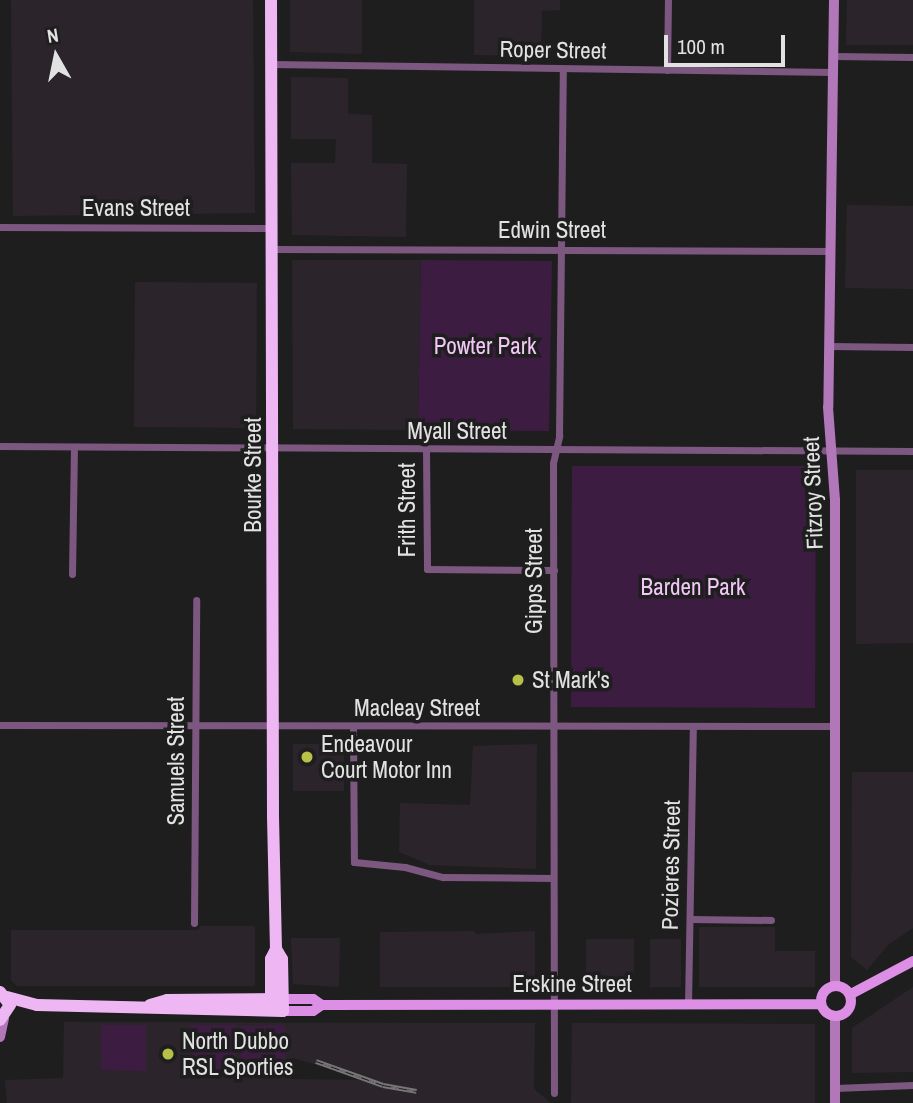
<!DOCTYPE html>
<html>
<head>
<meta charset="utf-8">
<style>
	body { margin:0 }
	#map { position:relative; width:913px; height:1103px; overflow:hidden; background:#1f1e1f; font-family:"Archivo Narrow",sans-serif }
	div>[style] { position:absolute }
	.built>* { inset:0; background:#2b252b }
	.green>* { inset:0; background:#3c1c40 }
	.street>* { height:7px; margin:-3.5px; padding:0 3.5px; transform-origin:3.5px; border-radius:3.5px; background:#7c5780 }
	.secondary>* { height:10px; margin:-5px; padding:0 5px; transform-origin:5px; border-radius:5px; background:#b277b9 }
	.primary>* { height:10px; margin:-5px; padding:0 5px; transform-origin:5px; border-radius:5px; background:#dc8fe5 }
	.primary>.ring { margin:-5px; padding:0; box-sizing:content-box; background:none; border:10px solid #dc8fe5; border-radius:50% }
	.highway>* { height:12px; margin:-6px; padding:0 6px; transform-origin:6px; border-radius:6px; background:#eeb7f4 }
	.rail>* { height:5px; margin-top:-2.5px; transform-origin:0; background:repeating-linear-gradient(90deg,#1f1e1f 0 8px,#787778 0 16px); box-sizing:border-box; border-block:2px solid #787778 }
	.dots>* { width:19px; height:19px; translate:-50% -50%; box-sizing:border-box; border:4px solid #1f1e1f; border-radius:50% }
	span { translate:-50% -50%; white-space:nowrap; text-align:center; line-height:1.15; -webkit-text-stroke:7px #1f1e1f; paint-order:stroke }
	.street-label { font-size:23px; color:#e3e2e3 }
	.park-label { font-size:23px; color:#f3c5f8 }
	.poi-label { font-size:23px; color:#e3e2e3 }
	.left { translate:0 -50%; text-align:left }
	.north { position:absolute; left:21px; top:21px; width:70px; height:70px; -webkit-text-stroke:5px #1f1e1f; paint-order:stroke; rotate:351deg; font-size:19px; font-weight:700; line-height:28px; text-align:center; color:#e3e2e3 }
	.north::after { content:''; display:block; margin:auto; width:24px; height:32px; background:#e3e2e3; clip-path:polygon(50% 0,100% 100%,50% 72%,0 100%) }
	.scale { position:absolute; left:664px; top:35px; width:121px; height:32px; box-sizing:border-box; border:4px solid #e3e2e3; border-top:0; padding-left:9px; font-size:21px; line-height:24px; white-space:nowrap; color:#e3e2e3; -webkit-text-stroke:5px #1f1e1f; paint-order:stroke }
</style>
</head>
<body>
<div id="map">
	<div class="built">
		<div style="clip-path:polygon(11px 0,253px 0,255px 213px,13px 216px)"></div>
		<div style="clip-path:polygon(290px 0,362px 0,362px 54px,290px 52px)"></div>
		<div style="clip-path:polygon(474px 0,560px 0,560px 10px,542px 11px,541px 56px,474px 55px)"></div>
		<div style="clip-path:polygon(847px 0,913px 0,913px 45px,846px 45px)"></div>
		<div style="clip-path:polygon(291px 77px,348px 78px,348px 114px,372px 115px,372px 163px,407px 164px,406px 237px,292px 235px,291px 163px,335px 163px,336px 139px,291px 139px)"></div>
		<div style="clip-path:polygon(847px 205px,913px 206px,913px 289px,845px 288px)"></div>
		<div style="clip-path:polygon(292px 260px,421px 260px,418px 430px,293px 429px)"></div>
		<div style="clip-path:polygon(135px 282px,257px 283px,256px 428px,134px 427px)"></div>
		<div style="clip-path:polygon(856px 470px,913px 470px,913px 643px,856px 644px)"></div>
		<div style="clip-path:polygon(293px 744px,344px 744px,344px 791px,293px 791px)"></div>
		<div style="clip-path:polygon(537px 744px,536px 869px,430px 865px,399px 852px,400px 803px,470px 805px,473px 746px)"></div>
		<div style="clip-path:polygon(852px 772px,913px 772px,913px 928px,888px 945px,867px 970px,851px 957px)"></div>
		<div style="clip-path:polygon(200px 926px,255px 926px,255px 986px,17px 986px,11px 980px,11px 930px,199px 930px)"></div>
		<div style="clip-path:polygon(699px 927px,775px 927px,775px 951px,815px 951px,815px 987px,699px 987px)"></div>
		<div style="clip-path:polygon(475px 931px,475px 934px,535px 931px,535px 987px,380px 987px,380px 932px)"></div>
		<div style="clip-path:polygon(291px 938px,340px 938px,339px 987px,293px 984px)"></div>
		<div style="clip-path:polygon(586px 939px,634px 939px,634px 987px,586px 987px)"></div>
		<div style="clip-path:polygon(650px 939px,681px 939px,681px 987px,650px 987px)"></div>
		<div style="clip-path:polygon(913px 987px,913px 1072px,852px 1073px,852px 1028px)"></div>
		<div style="clip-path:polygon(evenodd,64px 1022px,535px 1023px,534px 1089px,551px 1103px,7px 1103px,5px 1080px,63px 1078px,64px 1022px,292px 1058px,369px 1079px,370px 1080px,291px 1079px,292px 1058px)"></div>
		<div style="clip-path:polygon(572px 1023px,815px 1024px,815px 1103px,571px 1103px)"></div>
	</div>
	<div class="green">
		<div style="clip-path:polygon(421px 260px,552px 261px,549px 431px,418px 430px)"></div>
		<div style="clip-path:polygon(572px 466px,816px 466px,815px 708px,571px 707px)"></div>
		<div style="clip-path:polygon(101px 1025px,146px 1025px,146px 1071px,101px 1070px)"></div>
		<div style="clip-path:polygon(190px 1025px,236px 1025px,236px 1069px,191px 1069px)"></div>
		<div style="clip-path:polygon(285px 1025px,285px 1069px,241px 1069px,240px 1026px)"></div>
	</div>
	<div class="street">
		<div style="left:834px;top:56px;width:79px;rotate:0.7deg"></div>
		<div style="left:271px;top:64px;width:563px;rotate:0.81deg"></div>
		<div style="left:667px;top:70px;width:70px;rotate:-89.2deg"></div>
		<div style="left:0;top:227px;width:272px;rotate:0.2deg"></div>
		<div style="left:273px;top:249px;width:558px;rotate:0.21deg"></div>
		<div style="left:829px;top:346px;width:84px;rotate:0.7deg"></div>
		<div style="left:0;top:446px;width:913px;rotate:0.31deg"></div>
		<div style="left:426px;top:450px;width:119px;rotate:89.5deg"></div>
		<div style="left:427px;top:569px;width:127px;rotate:0.5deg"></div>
		<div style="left:72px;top:574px;width:127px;rotate:-89.1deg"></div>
		<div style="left:0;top:725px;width:834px;rotate:0.07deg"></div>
		<div style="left:353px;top:727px;width:135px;rotate:89.6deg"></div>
		<div style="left:354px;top:862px;width:51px;rotate:5.6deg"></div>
		<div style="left:405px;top:867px;width:39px;rotate:15deg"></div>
		<div style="left:443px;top:877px;width:110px;rotate:0.5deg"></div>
		<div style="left:690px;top:919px;width:81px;rotate:0.7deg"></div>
		<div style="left:194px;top:923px;width:323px;rotate:-89.6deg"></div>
		<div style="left:688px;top:1005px;width:279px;rotate:-89deg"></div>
		<div style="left:835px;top:1088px;width:78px;rotate:-2.2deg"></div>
		<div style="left:554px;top:1093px;width:630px;rotate:-90.09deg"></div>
		<div style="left:553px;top:463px;width:28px;rotate:-77deg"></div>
		<div style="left:559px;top:436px;width:367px;rotate:-89.4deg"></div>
	</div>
	<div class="secondary">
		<div style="left:834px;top:0;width:407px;rotate:90.8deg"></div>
		<div style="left:828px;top:407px;width:93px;rotate:85.7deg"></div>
		<div style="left:835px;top:500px;width:485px;rotate:90deg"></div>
		<div style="left:0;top:1037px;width:19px;rotate:-78deg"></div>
		<div style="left:835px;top:1103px;width:87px;rotate:-90deg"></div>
	</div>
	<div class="primary">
		<div class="ring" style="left:821px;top:986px;width:20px;height:20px"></div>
		<div style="left:851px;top:994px;width:70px;rotate:-28deg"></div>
		<div style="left:282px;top:999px;width:31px"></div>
		<div style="left:313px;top:999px;width:11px;rotate:34deg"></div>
		<div style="left:322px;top:1005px;width:499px;rotate:-0.1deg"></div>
		<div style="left:283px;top:1011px;width:30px"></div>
		<div style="left:313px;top:1011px;width:11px;rotate:-34deg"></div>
	</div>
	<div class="highway">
		<div style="left:0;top:992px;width:16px;rotate:52deg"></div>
		<div style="left:10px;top:1005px;width:18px;rotate:124deg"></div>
		<div style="left:7px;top:997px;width:31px;rotate:15deg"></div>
		<div style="left:37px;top:1005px;width:246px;rotate:1.4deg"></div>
		<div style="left:283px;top:1011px;width:52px;rotate:-91.1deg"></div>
		<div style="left:282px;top:959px;width:12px;rotate:-121deg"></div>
		<div style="left:276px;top:949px;width:134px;rotate:-91.3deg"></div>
		<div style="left:273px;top:815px;width:815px;rotate:-90.14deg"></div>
		<div style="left:150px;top:1005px;width:18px;rotate:-16deg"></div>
		<div style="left:167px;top:1000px;width:115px;rotate:-0.5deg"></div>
		<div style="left:271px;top:1007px;width:48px;rotate:-90deg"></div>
		<div style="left:271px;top:959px;width:11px;rotate:-63deg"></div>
	</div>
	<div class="rail">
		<div style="left:316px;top:1061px;width:71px;rotate:19.7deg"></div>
		<div style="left:383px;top:1085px;width:34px;rotate:10deg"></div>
	</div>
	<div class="dots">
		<div style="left:518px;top:680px;background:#b8c147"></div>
		<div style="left:307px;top:757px;background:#b8c147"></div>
		<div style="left:168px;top:1054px;background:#b8c147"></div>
	</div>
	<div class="street-label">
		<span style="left:553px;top:50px;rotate:1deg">Roper Street</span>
		<span style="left:136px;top:208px">Evans Street</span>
		<span style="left:552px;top:230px">Edwin Street</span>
		<span style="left:457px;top:431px">Myall Street</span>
		<span style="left:253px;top:475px;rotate:-90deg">Bourke Street</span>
		<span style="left:813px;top:493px;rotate:-92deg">Fitzroy Street</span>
		<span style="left:407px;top:510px;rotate:-90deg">Frith Street</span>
		<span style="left:534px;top:581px;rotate:-90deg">Gipps Street</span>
		<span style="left:417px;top:708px">Macleay Street</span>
		<span style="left:176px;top:761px;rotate:-90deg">Samuels Street</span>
		<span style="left:671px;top:865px;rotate:-89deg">Pozieres Street</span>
		<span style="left:572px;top:984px">Erskine Street</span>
	</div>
	<div class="park-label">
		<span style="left:485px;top:346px">Powter Park</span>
		<span style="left:693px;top:587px">Barden Park</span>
	</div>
	<div class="poi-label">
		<span class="left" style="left:532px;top:680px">St Mark's</span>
		<span class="left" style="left:321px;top:757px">Endeavour<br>Court Motor Inn</span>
		<span class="left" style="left:182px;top:1054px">North Dubbo<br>RSL Sporties</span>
	</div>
	<div class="north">N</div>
	<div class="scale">100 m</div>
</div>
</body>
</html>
